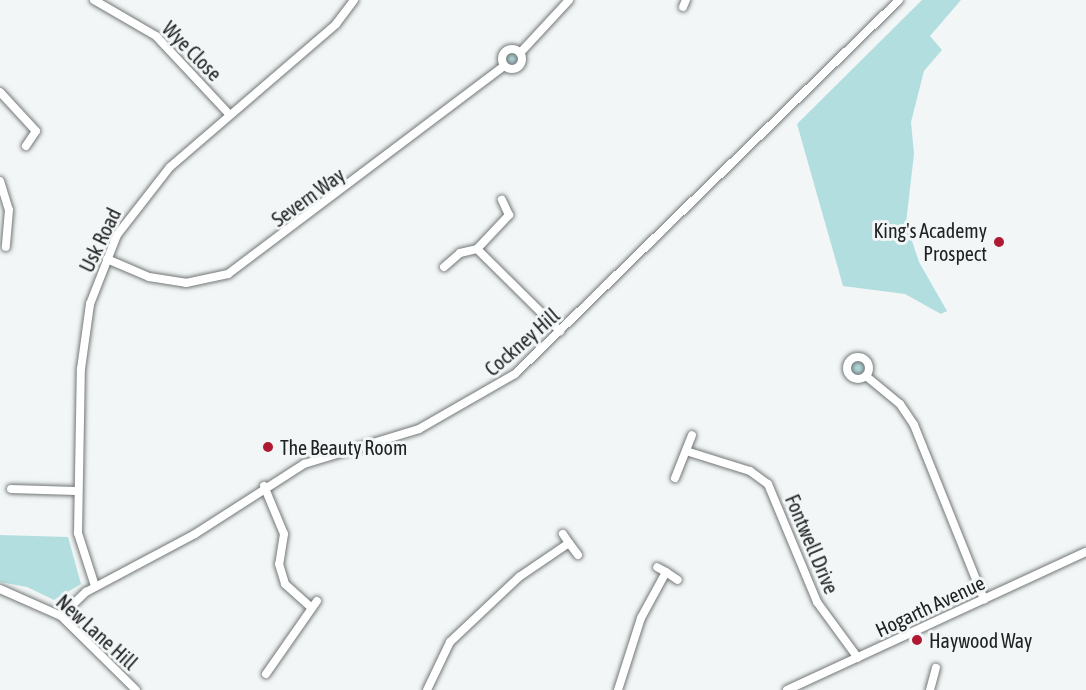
<!DOCTYPE html>
<html>
<head>
<meta charset="utf-8">
<style>
	body { margin:0 }
	#map { position:relative; width:1086px; height:690px; overflow:hidden; background:#f2f6f6; font-family:"Asap Condensed",sans-serif }
	div>[style] { position:absolute }
	.green>* { inset:0; background:#b3dee0 }
	.round { border-radius:50% }
	.roads { filter:drop-shadow(0 0 2px #737777) drop-shadow(0 0 2px #737777) }
	.minor>* { height:8px; margin:-4px; padding:0 4px; transform-origin:4px; border-radius:4px; background:#fff }
	.minor>.ring { margin:-4px; padding:0; box-sizing:content-box; background:none; border:8px solid #fff; border-radius:50% }
	.dots>* { width:16px; height:16px; translate:-50% -50%; box-sizing:border-box; border:3px solid #f2f6f6; border-radius:50% }
	span { translate:-50% -50%; white-space:nowrap; text-align:center; line-height:1.15; -webkit-text-stroke:6px #f2f6f6; paint-order:stroke }
	.street-label { font-size:20px; color:#202222 }
	.poi-label { font-size:20px; color:#202222 }
	.right { translate:-100% -50%; text-align:right }
	.left { translate:0 -50%; text-align:left }
</style>
</head>
<body>
<div id="map">
	<div class="green">
		<div style="clip-path:polygon(922px 0,961px 0,930px 36px,942px 50px,924px 71px,911px 122px,914px 154px,906px 223px,919px 262px,947px 311px,941px 314px,905px 294px,843px 286px,797px 124px)"></div>
		<div class="round" style="left:505px;top:52px;width:14px;height:14px"></div>
		<div class="round" style="left:851px;top:361px;width:14px;height:14px"></div>
		<div style="clip-path:polygon(0 535px,68px 537px,81px 584px,54px 600px,27px 587px,0 582px)"></div>
	</div>
	<div class="roads">
		<div class="minor">
			<div style="left:94px;top:0;width:72px;rotate:30.1deg"></div>
			<div style="left:156px;top:36px;width:107px;rotate:46.9deg"></div>
			<div style="left:683px;top:7px;width:8px;rotate:-67deg"></div>
			<div class="ring" style="left:502px;top:49px;width:12px;height:12px"></div>
			<div style="left:520px;top:53px;width:72px;rotate:-47.2deg"></div>
			<div style="left:0;top:92px;width:53px;rotate:47.3deg"></div>
			<div style="left:36px;top:131px;width:18px;rotate:124deg"></div>
			<div style="left:0;top:181px;width:30px;rotate:73deg"></div>
			<div style="left:9px;top:210px;width:37px;rotate:95deg"></div>
			<div style="left:477px;top:249px;width:47px;rotate:-46.7deg"></div>
			<div style="left:509px;top:215px;width:17px;rotate:-115deg"></div>
			<div style="left:107px;top:259px;width:46px;rotate:23.2deg"></div>
			<div style="left:149px;top:277px;width:37px;rotate:9deg"></div>
			<div style="left:186px;top:283px;width:43px;rotate:-12.1deg"></div>
			<div style="left:228px;top:274px;width:346px;rotate:-37deg"></div>
			<div style="left:444px;top:267px;width:21px;rotate:-41deg"></div>
			<div style="left:460px;top:253px;width:17px;rotate:-13deg"></div>
			<div style="left:477px;top:249px;width:117px;rotate:44.7deg"></div>
			<div class="ring" style="left:847px;top:357px;width:14px;height:14px"></div>
			<div style="left:866px;top:376px;width:44px;rotate:39.5deg"></div>
			<div style="left:900px;top:404px;width:25px;rotate:56deg"></div>
			<div style="left:914px;top:425px;width:188px;rotate:68.1deg"></div>
			<div style="left:686px;top:451px;width:67px;rotate:17.4deg"></div>
			<div style="left:750px;top:471px;width:22px;rotate:36deg"></div>
			<div style="left:768px;top:484px;width:128px;rotate:67.4deg"></div>
			<div style="left:817px;top:602px;width:69px;rotate:53.8deg"></div>
			<div style="left:675px;top:478px;width:46px;rotate:-68.4deg"></div>
			<div style="left:264px;top:486px;width:52px;rotate:67.4deg"></div>
			<div style="left:284px;top:534px;width:30px;rotate:99deg"></div>
			<div style="left:279px;top:564px;width:21px;rotate:73deg"></div>
			<div style="left:285px;top:584px;width:36px;rotate:42deg"></div>
			<div style="left:11px;top:489px;width:65px;rotate:1.8deg"></div>
			<div style="left:569px;top:543px;width:15px;rotate:53deg"></div>
			<div style="left:666px;top:572px;width:14px;rotate:34deg"></div>
			<div style="left:95px;top:586px;width:56px;rotate:-107.8deg"></div>
			<div style="left:78px;top:533px;width:164px;rotate:-89deg"></div>
			<div style="left:81px;top:369px;width:66px;rotate:-82.1deg"></div>
			<div style="left:90px;top:304px;width:74px;rotate:-68.6deg"></div>
			<div style="left:117px;top:235px;width:86px;rotate:-52.1deg"></div>
			<div style="left:170px;top:167px;width:219px;rotate:-40.7deg"></div>
			<div style="left:336px;top:24px;width:30px;rotate:-53deg"></div>
			<div style="left:0;top:589px;width:67px;rotate:23.9deg"></div>
			<div style="left:61px;top:616px;width:105px;rotate:44.6deg"></div>
			<div style="left:61px;top:616px;width:35px;rotate:-44deg"></div>
			<div style="left:86px;top:592px;width:123px;rotate:-28deg"></div>
			<div style="left:195px;top:534px;width:130px;rotate:-32.7deg"></div>
			<div style="left:304px;top:464px;width:120px;rotate:-16.9deg"></div>
			<div style="left:419px;top:429px;width:111px;rotate:-29.8deg"></div>
			<div style="left:515px;top:374px;width:536px;rotate:-44.24deg"></div>
			<div style="left:266px;top:674px;width:89px;rotate:-55.1deg"></div>
			<div style="left:427px;top:690px;width:53px;rotate:-64.4deg"></div>
			<div style="left:450px;top:642px;width:95px;rotate:-43.3deg"></div>
			<div style="left:519px;top:577px;width:60px;rotate:-34.2deg"></div>
			<div style="left:569px;top:543px;width:11px;rotate:-124deg"></div>
			<div style="left:618px;top:690px;width:76px;rotate:-72.3deg"></div>
			<div style="left:641px;top:618px;width:52px;rotate:-61.5deg"></div>
			<div style="left:666px;top:572px;width:10px;rotate:-151deg"></div>
			<div style="left:787px;top:690px;width:329px;rotate:-24.8deg"></div>
			<div style="left:930px;top:690px;width:23px;rotate:-75deg"></div>
		</div>
	</div>
	<div class="dots">
		<div style="left:999px;top:242px;background:#ae1a31"></div>
		<div style="left:268px;top:447px;background:#ae1a31"></div>
		<div style="left:917px;top:640px;background:#ae1a31"></div>
	</div>
	<div class="street-label">
		<span style="left:192px;top:51px;rotate:45deg">Wye Close</span>
		<span style="left:308px;top:197px;rotate:-36deg">Severn Way</span>
		<span style="left:100px;top:240px;rotate:-64deg">Usk Road</span>
		<span style="left:522px;top:342px;rotate:-41deg">Cockney Hill</span>
		<span style="left:812px;top:544px;rotate:67deg">Fontwell Drive</span>
		<span style="left:930px;top:606px;rotate:-25deg">Hogarth Avenue</span>
		<span style="left:97px;top:632px;rotate:42deg">New Lane Hill</span>
	</div>
	<div class="poi-label">
		<span class="right" style="left:987px;top:242px">King's Academy<br>Prospect</span>
		<span class="left" style="left:280px;top:447px">The Beauty Room</span>
		<span class="left" style="left:929px;top:640px">Haywood Way</span>
	</div>
</div>
</body>
</html>
